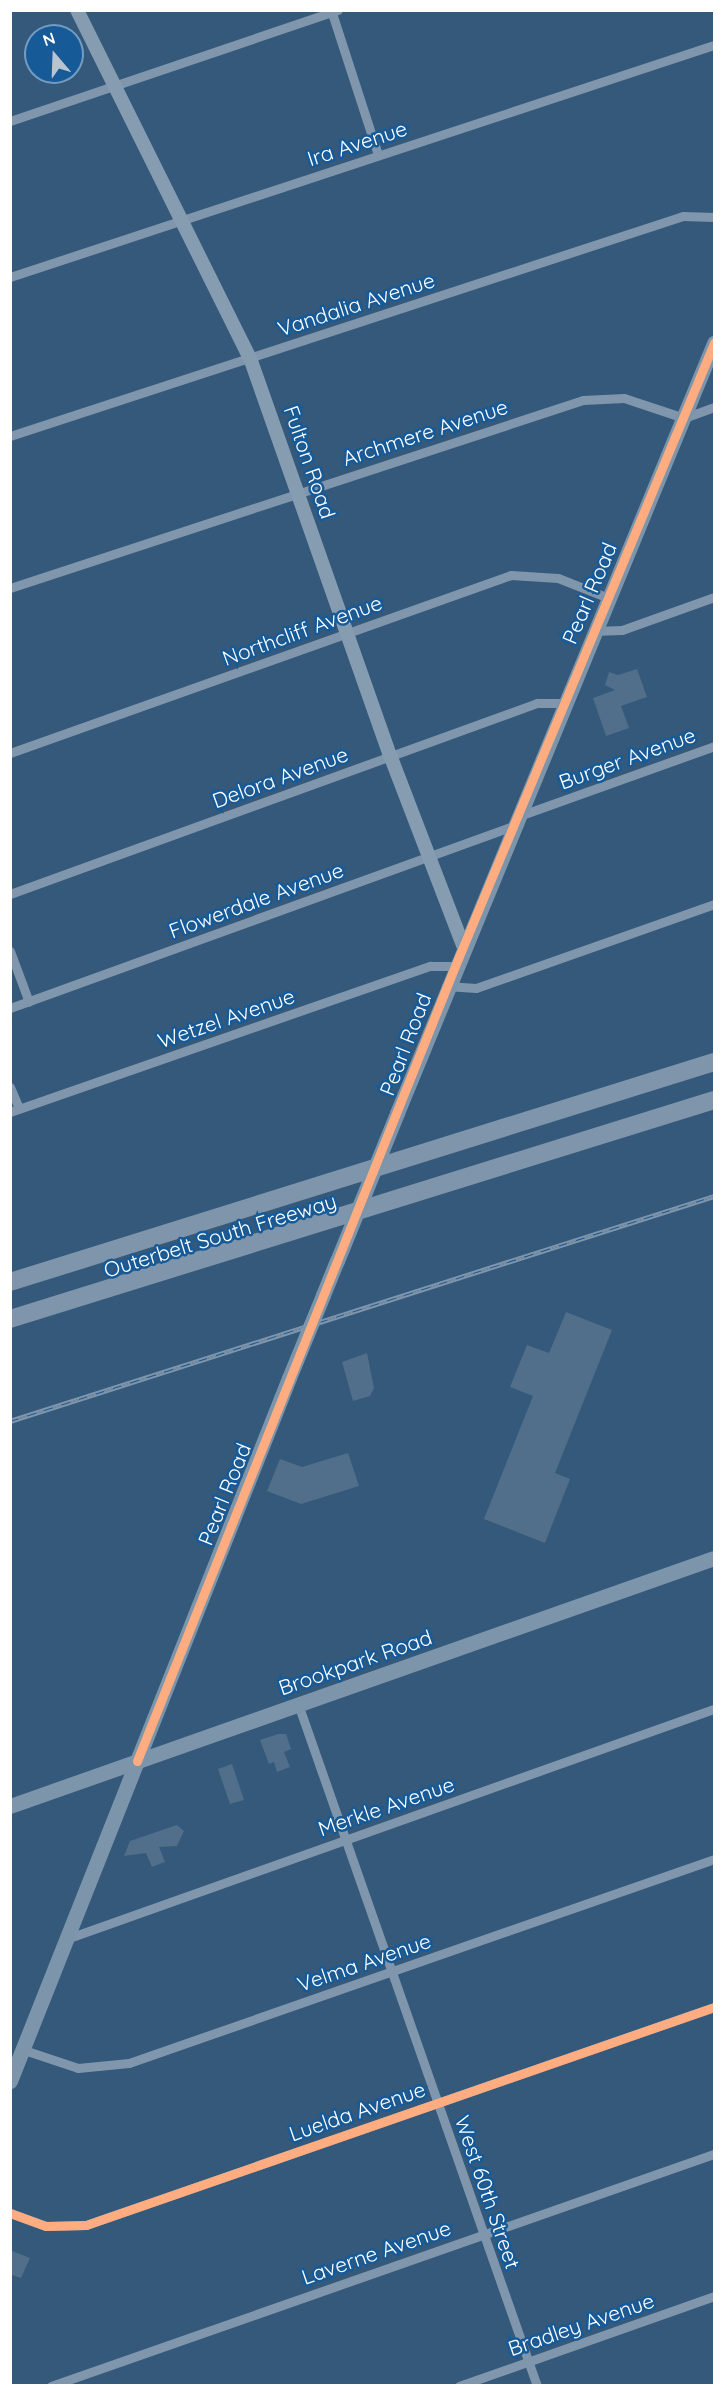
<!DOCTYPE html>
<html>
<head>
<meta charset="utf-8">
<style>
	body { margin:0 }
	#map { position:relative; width:725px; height:2396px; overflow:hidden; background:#34597b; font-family:Quicksand,sans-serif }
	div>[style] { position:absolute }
	.building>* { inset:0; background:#516f8a }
	.street>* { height:9px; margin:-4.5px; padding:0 4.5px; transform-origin:4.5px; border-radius:4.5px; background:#7f96ad }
	.secondary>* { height:14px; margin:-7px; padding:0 7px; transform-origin:7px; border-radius:7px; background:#859cb1 }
	.primary>* { height:15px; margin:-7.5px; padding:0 7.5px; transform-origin:7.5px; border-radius:7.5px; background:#7c95ab }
	.highway>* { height:18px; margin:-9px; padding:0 9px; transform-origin:9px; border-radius:9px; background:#7f95ab }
	.rail>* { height:5px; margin-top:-2.5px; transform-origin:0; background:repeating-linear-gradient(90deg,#175a98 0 9px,#7f95ab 0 18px); box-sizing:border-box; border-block:2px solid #7f95ab }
	.primary-bridge>* { height:15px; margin:-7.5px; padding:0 7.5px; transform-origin:7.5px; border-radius:7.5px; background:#7c95ab }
	.cycleway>* { height:9px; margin:-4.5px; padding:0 4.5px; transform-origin:4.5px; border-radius:4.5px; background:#ffac80 }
	span { translate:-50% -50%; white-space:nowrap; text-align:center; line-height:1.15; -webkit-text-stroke:5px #175a98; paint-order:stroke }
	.street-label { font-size:21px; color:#fff }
	.frame { position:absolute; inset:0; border:12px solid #fff; pointer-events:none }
	.north { position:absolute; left:24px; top:24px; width:60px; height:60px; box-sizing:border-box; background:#175a98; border:2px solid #749cc1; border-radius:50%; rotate:341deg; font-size:16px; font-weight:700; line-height:24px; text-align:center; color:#fff }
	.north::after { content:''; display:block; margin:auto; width:21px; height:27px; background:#b8c5d1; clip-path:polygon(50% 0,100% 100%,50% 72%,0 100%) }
</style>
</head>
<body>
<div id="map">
	<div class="building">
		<div style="clip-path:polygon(637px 669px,647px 697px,621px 706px,629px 728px,606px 736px,593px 698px,615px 690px,605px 685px,609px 672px,618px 675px)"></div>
		<div style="clip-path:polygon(566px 1312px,612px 1330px,555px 1473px,570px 1479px,545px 1543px,484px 1519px,533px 1396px,510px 1387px,527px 1345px,549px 1353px)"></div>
		<div style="clip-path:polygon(367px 1353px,374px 1388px,370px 1396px,353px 1401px,342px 1362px)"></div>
		<div style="clip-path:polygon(348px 1453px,359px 1486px,301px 1504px,267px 1491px,280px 1459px,302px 1467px)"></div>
		<div style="clip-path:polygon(278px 1734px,286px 1734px,291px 1749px,284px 1752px,290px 1767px,277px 1772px,274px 1762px,269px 1764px,260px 1740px)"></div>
		<div style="clip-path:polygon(232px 1764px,244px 1800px,230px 1804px,218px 1769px)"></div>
		<div style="clip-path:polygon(177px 1825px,184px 1831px,177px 1846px,159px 1847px,165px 1862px,152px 1867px,146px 1853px,124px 1856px,130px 1841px)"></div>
		<div style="clip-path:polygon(10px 2250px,30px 2258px,21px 2278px,10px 2274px)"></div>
	</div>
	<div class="street">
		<div style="left:331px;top:10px;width:152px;rotate:72deg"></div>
		<div style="left:10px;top:121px;width:346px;rotate:-18.7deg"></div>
		<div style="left:10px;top:277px;width:741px;rotate:-18.24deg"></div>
		<div style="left:10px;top:436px;width:708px;rotate:-18.1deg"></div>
		<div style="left:683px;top:216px;width:31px;rotate:2deg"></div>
		<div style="left:10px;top:588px;width:603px;rotate:-18.16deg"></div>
		<div style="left:583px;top:400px;width:41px;rotate:-2.8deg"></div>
		<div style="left:624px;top:398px;width:63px;rotate:18.4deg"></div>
		<div style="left:684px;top:418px;width:32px;rotate:-20deg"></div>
		<div style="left:593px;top:631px;width:29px;rotate:-2deg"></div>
		<div style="left:622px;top:630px;width:98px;rotate:-19.7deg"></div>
		<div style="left:10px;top:753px;width:532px;rotate:-19.56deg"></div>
		<div style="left:511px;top:575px;width:47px;rotate:3.7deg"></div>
		<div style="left:558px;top:578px;width:52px;rotate:21.6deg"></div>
		<div style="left:519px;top:816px;width:207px;rotate:-19.7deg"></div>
		<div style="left:10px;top:894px;width:561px;rotate:-19.92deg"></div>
		<div style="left:537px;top:703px;width:26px"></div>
		<div style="left:10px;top:951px;width:54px;rotate:69.6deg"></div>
		<div style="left:446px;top:986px;width:30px;rotate:4deg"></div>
		<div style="left:476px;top:988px;width:252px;rotate:-19.4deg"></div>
		<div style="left:10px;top:1008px;width:535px;rotate:-19.89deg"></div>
		<div style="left:10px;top:1087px;width:23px;rotate:67deg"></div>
		<div style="left:10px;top:1112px;width:445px;rotate:-19.2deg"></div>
		<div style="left:430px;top:966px;width:25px"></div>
		<div style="left:298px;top:1704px;width:723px;rotate:70.69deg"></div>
		<div style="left:69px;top:1938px;width:684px;rotate:-19.55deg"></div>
		<div style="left:24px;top:2050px;width:57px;rotate:18.4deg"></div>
		<div style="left:78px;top:2068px;width:51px;rotate:-5.6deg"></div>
		<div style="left:129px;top:2063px;width:620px;rotate:-19.22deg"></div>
		<div style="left:10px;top:2213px;width:38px;rotate:20deg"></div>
		<div style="left:46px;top:2226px;width:40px;rotate:-1.4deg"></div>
		<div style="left:86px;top:2225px;width:665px;rotate:-19.14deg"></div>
		<div style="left:51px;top:2386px;width:702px;rotate:-19.29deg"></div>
		<div style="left:459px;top:2386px;width:270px;rotate:-19.4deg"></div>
	</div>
	<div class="secondary">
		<div style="left:77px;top:10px;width:389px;rotate:63.6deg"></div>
		<div style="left:250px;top:358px;width:421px;rotate:70.6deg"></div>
		<div style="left:390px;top:755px;width:204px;rotate:69deg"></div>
	</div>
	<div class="primary">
		<div style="left:397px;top:1113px;width:833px;rotate:-67.62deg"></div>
		<div style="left:323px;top:1295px;width:37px;rotate:-68deg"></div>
		<div style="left:10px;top:1806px;width:746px;rotate:-19.41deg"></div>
		<div style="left:10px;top:2081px;width:756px;rotate:-68.35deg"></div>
	</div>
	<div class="highway">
		<div style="left:10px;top:1282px;width:738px;rotate:-17.35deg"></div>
		<div style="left:10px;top:1319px;width:737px;rotate:-17.28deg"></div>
	</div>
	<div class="rail">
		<div style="left:10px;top:1421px;width:739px;rotate:-17.72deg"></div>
	</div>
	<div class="primary-bridge">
		<div style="left:337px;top:1261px;width:160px;rotate:-67.9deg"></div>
		<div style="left:289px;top:1378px;width:90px;rotate:-67.7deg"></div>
	</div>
	<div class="cycleway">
		<div style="left:137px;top:1761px;width:856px;rotate:-68.2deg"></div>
		<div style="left:455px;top:966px;width:675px;rotate:-67.43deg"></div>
		<div style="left:10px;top:2213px;width:38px;rotate:20deg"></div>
		<div style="left:46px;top:2226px;width:40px;rotate:-1.4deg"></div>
		<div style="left:86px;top:2225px;width:665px;rotate:-19.14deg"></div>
	</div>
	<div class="street-label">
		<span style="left:357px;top:143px;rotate:-18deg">Ira Avenue</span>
		<span style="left:356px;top:304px;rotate:-18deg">Vandalia Avenue</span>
		<span style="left:425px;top:432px;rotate:-18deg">Archmere Avenue</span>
		<span style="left:310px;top:462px;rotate:71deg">Fulton Road</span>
		<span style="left:589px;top:593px;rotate:-67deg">Pearl Road</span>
		<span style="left:302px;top:630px;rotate:-20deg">Northcliff Avenue</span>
		<span style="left:627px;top:758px;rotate:-20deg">Burger Avenue</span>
		<span style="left:280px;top:777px;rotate:-20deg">Delora Avenue</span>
		<span style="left:256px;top:900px;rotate:-20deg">Flowerdale Avenue</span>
		<span style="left:226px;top:1018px;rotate:-19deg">Wetzel Avenue</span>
		<span style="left:405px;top:1044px;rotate:-69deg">Pearl Road</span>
		<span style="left:220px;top:1235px;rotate:-17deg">Outerbelt South Freeway</span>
		<span style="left:224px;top:1494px;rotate:-68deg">Pearl Road</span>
		<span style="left:355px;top:1662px;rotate:-19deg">Brookpark Road</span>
		<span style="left:386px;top:1806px;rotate:-19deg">Merkle Avenue</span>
		<span style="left:364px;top:1962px;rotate:-19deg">Velma Avenue</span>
		<span style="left:357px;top:2111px;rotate:-19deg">Luelda Avenue</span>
		<span style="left:488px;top:2192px;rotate:71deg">West 60th Street</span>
		<span style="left:376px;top:2252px;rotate:-19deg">Laverne Avenue</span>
		<span style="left:581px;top:2324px;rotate:-19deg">Bradley Avenue</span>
	</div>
	<div class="frame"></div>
	<div class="north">N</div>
</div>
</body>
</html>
